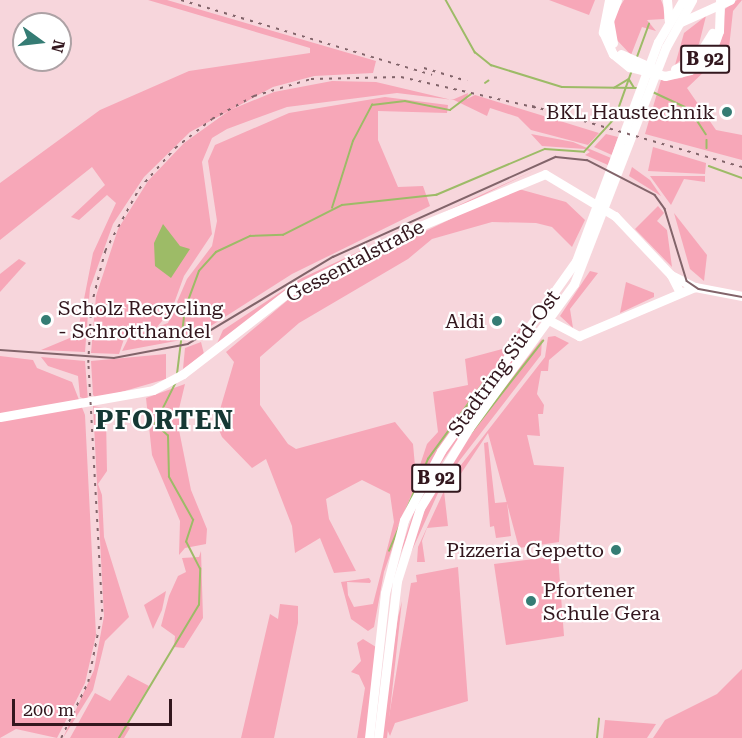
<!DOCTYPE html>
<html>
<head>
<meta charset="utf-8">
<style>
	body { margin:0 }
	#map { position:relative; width:742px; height:738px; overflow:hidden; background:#f7d6dc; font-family:"Roboto Serif",serif }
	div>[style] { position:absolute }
	.green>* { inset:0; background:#f7a7b8 }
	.water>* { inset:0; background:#9dbb67 }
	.stream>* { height:1.5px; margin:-0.75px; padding:0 0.75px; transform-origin:0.75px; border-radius:0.75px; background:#9dbb67 }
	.major>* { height:9px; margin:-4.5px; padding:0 4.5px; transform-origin:4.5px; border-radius:4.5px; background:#fff }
	.tram>* { height:1.5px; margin:-0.75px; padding:0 0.75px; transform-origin:0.75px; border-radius:0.75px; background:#82646a }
	.rail>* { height:1.5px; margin-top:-0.75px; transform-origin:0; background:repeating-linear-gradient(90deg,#82646a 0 3px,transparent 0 9px) }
	.dots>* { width:16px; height:16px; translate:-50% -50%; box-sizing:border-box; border:3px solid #fff; border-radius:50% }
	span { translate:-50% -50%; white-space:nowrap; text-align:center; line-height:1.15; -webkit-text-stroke:4.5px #fff; paint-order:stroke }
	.shield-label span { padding:2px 4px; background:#fff; border:2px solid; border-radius:4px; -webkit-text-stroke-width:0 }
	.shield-label { font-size:18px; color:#33171e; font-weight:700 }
	.poi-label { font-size:20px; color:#33171e }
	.right { translate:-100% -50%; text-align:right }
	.left { translate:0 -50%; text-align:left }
	.street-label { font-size:20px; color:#33171e }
	.district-label { font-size:26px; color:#163834; font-weight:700; letter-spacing:1.5px }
	.north { position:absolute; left:12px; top:12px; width:60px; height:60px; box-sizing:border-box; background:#fff; border:2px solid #ada2a5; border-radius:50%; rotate:105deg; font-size:16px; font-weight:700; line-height:24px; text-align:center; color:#33171e }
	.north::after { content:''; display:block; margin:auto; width:21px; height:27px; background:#357c74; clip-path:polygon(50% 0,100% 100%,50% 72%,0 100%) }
	.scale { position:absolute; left:12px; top:699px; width:160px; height:27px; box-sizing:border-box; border:3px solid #33171e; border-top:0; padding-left:8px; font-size:18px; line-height:21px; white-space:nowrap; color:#33171e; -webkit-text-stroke:4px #fff; paint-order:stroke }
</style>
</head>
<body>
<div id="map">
	<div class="green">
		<div style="clip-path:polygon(148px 0,167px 0,376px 61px,373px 73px,314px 76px,273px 87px,190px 132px,144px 177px,113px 224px,90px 288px,85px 352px,41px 350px,77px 335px,93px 253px,116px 203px,107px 195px,79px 220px,71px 217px,105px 185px,92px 167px,0 240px,0 183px,100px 110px,189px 71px,310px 53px,310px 48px)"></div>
		<div style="clip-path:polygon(549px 0,595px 0,589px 15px)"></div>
		<div style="clip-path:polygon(624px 0,661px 0,665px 10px,664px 19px,647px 20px,656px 31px,642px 27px,631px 55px,615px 38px,612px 19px)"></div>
		<div style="clip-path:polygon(737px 0,742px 0,733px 11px,729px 48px,687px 88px,716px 130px,742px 135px,742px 160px,645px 134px,661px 80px,682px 78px,706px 65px,721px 41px,725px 9px)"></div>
		<div style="clip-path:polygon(706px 16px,699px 44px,675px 65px,684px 33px)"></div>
		<div style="clip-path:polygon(376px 82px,452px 100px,468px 93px,467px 99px,475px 95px,599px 133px,588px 145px,531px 130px,518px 117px,490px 108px,487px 116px,454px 100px,397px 93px,287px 107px,227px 129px,212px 138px,202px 162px,212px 234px,184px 276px,172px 309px,157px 327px,126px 333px,119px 354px,91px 353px,96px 296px,118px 229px,148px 181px,184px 143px,230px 110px,274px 92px,332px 81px)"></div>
		<div style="clip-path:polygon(385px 97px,448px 105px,447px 113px,378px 111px,378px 140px,398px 187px,423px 186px,430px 206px,292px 274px,192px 338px,122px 351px,129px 337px,168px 323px,187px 279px,212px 246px,217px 221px,208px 161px,215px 145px,289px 113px)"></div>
		<div style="clip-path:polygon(531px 134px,573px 142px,611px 158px,608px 165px,585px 155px,590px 152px,585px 149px,542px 146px)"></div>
		<div style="clip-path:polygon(606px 134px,618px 137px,612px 155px,594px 147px)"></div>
		<div style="clip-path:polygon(653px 147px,706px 163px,705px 174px,648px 171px)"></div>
		<div style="clip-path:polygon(632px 167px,650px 180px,661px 196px,629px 176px)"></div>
		<div style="clip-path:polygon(537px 169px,314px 277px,215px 348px,223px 330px,302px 278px)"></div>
		<div style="clip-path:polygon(650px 176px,705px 176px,705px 182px,684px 179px,671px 205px)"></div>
		<div style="clip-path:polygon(515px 188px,566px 202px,585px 220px,572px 247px,552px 227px,536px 223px,492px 222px,432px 239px,408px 259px,299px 323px,260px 357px,260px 405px,288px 444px,296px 449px,395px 422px,413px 444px,416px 477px,427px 444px,438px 432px,433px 392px,468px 385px,465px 359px,506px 348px,523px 323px,527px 326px,410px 498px,384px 572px,374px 627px,368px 631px,351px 619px,341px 582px,369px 578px,371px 581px,370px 583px,347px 582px,348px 595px,354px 607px,373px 604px,394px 522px,390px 494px,362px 480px,326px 499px,329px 519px,356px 571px,334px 573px,320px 538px,295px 553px,292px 526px,266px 459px,252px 468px,222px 437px,216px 423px,234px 362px,226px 352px,295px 294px)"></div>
		<div style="clip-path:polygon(658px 206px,664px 213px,657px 221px,667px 230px,672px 267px,635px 229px)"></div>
		<div style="clip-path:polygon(674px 213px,707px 255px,704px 281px,690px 269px)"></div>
		<div style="clip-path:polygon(19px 259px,26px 263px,0 292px,0 274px)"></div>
		<div style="clip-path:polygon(590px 271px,598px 273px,570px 309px,573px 328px,560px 316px)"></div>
		<div style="clip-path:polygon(626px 282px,654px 293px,654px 297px,620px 313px)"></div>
		<div style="clip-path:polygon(532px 329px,534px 331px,439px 466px,398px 559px,413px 514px,442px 457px)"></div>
		<div style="clip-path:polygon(555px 336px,569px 343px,549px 360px,548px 371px,541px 371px,537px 394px,544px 405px,543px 414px,538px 414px,540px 436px,527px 435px,534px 465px,564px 467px,559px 542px,519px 548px,488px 433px,460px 475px,454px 474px,545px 357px,548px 337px)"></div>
		<div style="clip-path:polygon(542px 339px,541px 355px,443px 482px,409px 557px,420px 516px,475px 425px)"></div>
		<div style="clip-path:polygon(201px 342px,204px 354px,183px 369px,185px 348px)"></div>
		<div style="clip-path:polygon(166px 354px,166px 379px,97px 399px,93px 395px,91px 361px)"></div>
		<div style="clip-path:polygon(0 356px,33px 360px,37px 368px,72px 382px,85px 415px,96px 635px,85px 683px,57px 738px,16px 729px,0 738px)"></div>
		<div style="clip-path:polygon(41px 357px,85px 361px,88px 401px,80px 397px,78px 376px,48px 366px)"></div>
		<div style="clip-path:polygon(185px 384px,178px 413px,184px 428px,179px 430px,191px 490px,207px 529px,206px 544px,185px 548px,179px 555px,180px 521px,152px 455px,146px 398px)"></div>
		<div style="clip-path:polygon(93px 406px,104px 408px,106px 417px,107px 471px,98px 484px,102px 495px,104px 537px,129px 617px,105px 641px,93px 690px,63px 738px,94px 670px,104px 616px)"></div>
		<div style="clip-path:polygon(488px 442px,495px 503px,507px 502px,511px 536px,496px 538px,494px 526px,490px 527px,484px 443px)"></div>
		<div style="clip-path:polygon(444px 491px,448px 526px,427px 528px,422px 541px,425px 562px,417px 562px,418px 547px)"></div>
		<div style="clip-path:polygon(201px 551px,203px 618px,184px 648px,174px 647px,175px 636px,161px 626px,169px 596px,178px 576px,186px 572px,182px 558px,199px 557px)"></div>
		<div style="clip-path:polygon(558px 556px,564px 636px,506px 645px,494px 564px)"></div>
		<div style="clip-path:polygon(458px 567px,468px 701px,395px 723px,390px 736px,387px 729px,411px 583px,417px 582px,416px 575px)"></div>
		<div style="clip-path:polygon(166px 591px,162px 610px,153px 629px,144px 605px)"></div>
		<div style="clip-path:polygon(402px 601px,387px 738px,380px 738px,398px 617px)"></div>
		<div style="clip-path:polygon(280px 604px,298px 606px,298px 623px,274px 738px,241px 738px,270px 614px,278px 619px)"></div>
		<div style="clip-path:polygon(363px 639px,376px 647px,366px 738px,357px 738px,365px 688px,359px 675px,351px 672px,361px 661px,357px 643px)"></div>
		<div style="clip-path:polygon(742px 669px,742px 738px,653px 738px,665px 720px,717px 694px)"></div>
		<div style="clip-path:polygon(128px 675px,149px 686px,126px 724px,130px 728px,124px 738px,70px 738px,95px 693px,110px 701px)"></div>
		<div style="clip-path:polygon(605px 720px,656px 724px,647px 738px,603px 738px)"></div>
	</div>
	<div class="water">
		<div style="clip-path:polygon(163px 224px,180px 246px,190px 249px,171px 278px,155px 266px,154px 243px)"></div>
	</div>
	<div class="stream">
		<div style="left:446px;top:0;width:60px;rotate:60.9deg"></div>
		<div style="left:475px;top:52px;width:21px;rotate:39deg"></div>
		<div style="left:491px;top:65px;width:74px;rotate:17.2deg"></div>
		<div style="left:562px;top:87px;width:75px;rotate:0.8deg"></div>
		<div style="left:637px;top:57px;width:35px;rotate:-70deg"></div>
		<div style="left:485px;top:83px;width:4px;rotate:-34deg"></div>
		<div style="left:614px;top:88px;width:17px;rotate:-31deg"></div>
		<div style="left:629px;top:79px;width:9px;rotate:58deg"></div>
		<div style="left:653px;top:92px;width:35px;rotate:25deg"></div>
		<div style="left:693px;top:114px;width:24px;rotate:57deg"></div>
		<div style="left:707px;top:140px;width:8px;rotate:90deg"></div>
		<div style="left:709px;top:166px;width:35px;rotate:20deg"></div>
		<div style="left:332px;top:208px;width:70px;rotate:-72.6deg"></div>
		<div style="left:353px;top:141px;width:41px;rotate:-62.2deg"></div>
		<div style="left:372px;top:105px;width:33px;rotate:-7deg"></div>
		<div style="left:405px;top:101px;width:46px;rotate:11.3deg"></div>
		<div style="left:450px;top:110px;width:26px;rotate:-37deg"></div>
		<div style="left:177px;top:374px;width:65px;rotate:-83deg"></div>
		<div style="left:185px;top:309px;width:40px;rotate:-69.8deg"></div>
		<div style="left:199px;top:271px;width:25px;rotate:-48deg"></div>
		<div style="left:216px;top:252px;width:38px;rotate:-25deg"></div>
		<div style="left:250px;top:236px;width:33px;rotate:-2deg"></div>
		<div style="left:283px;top:235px;width:66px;rotate:-27deg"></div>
		<div style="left:342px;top:205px;width:95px;rotate:-6.1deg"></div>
		<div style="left:436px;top:195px;width:118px;rotate:-22.9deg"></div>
		<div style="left:545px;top:149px;width:39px;rotate:4deg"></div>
		<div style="left:584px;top:152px;width:46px;rotate:-47.6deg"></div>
		<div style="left:615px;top:118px;width:48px;rotate:-70.4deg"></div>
		<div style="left:471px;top:433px;width:117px;rotate:-52deg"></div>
		<div style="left:389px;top:551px;width:100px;rotate:-67deg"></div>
		<div style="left:428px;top:459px;width:100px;rotate:-53.9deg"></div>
		<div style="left:119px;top:738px;width:155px;rotate:-59deg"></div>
		<div style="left:199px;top:605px;width:36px;rotate:-88deg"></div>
		<div style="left:200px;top:569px;width:30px;rotate:-117deg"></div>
		<div style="left:186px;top:542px;width:23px;rotate:-72deg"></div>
		<div style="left:193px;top:520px;width:49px;rotate:-119.2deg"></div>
		<div style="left:169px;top:477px;width:41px;rotate:-91.4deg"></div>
		<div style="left:168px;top:436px;width:18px;rotate:-137deg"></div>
		<div style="left:155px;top:424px;width:47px;rotate:-63.4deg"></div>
		<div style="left:597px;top:738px;width:19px;rotate:-84deg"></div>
	</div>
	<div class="major">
		<div style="left:609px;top:0;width:33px;rotate:101deg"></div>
		<div style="left:603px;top:32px;width:24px;rotate:66deg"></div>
		<div style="left:613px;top:54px;width:21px;rotate:39deg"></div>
		<div style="left:629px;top:67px;width:37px;rotate:14deg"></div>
		<div style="left:665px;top:76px;width:26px;rotate:-13deg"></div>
		<div style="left:690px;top:70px;width:27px;rotate:-39deg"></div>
		<div style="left:711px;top:53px;width:23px;rotate:-70deg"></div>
		<div style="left:719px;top:31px;width:31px;rotate:-88deg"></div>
		<div style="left:667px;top:0;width:21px;rotate:85deg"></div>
		<div style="left:681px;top:22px;width:54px;rotate:-24.2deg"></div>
		<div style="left:613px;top:43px;width:22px;rotate:-100deg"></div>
		<div style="left:609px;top:21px;width:22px;rotate:-69deg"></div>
		<div style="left:621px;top:54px;width:34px;rotate:24deg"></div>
		<div style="left:675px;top:69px;width:23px;rotate:-25deg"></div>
		<div style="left:696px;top:59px;width:31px;rotate:-58deg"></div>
		<div style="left:671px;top:275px;width:27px;rotate:27deg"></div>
		<div style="left:695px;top:287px;width:48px;rotate:10.8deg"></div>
		<div style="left:543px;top:317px;width:41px;rotate:27.8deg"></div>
		<div style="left:579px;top:336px;width:126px;rotate:-22.9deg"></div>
		<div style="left:0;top:417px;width:155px;rotate:-10deg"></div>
		<div style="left:153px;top:390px;width:34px;rotate:-28deg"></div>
		<div style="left:183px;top:374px;width:134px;rotate:-37.7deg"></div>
		<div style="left:289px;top:292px;width:139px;rotate:-26.9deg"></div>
		<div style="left:413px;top:229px;width:143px;rotate:-22.6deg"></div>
		<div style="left:545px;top:174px;width:82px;rotate:31deg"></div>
		<div style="left:615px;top:216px;width:81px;rotate:46.5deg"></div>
		<div style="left:671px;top:275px;width:18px;rotate:63deg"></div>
		<div style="left:369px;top:738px;width:146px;rotate:-83.7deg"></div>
		<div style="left:385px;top:593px;width:75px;rotate:-75.4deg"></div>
		<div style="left:404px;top:520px;width:78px;rotate:-61.8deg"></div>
		<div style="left:441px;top:451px;width:233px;rotate:-54.6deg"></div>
		<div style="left:576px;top:261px;width:234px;rotate:-69.5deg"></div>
		<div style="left:658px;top:42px;width:49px;rotate:-59.2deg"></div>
		<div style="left:378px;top:738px;width:158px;rotate:-83.1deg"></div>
		<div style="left:397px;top:581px;width:77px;rotate:-72.5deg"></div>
		<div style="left:420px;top:508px;width:94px;rotate:-58.5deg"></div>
		<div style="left:469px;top:428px;width:178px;rotate:-53.9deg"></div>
		<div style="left:574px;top:284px;width:254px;rotate:-68.8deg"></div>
		<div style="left:666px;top:47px;width:54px;rotate:-61deg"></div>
	</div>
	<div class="tram">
		<div style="left:0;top:350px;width:114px;rotate:4deg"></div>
		<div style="left:114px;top:358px;width:75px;rotate:-10.7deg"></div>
		<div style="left:188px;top:344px;width:169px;rotate:-31deg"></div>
		<div style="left:333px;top:257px;width:244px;rotate:-24.2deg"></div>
		<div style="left:556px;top:157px;width:31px;rotate:6deg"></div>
		<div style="left:587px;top:160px;width:76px;rotate:27.2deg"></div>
		<div style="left:655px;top:195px;width:17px;rotate:54deg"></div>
		<div style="left:665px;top:209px;width:75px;rotate:73deg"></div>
		<div style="left:687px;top:281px;width:14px;rotate:34deg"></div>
		<div style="left:699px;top:289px;width:44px;rotate:10.5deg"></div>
	</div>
	<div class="rail">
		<div style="left:181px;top:0;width:262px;rotate:16.6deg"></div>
		<div style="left:424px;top:68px;width:45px;rotate:16.8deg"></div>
		<div style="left:532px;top:106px;width:219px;rotate:16.2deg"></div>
		<div style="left:61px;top:738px;width:62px;rotate:-64.3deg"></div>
		<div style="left:88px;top:682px;width:71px;rotate:-78.7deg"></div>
		<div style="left:102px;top:612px;width:249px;rotate:-93.2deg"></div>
		<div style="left:88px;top:363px;width:57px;rotate:-87deg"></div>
		<div style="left:91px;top:306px;width:57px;rotate:-75.7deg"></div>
		<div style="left:105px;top:251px;width:71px;rotate:-61.3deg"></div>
		<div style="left:139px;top:189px;width:55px;rotate:-48.7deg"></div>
		<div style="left:175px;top:148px;width:47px;rotate:-38.1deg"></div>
		<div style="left:212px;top:119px;width:48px;rotate:-28.7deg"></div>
		<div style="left:254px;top:96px;width:59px;rotate:-16.6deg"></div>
		<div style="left:311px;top:79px;width:90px;rotate:-1.3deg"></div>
		<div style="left:401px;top:77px;width:140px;rotate:12.8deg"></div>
	</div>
	<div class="dots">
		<div style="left:727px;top:112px;background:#357c74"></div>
		<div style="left:46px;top:320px;background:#357c74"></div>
		<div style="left:497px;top:321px;background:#357c74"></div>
		<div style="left:616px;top:550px;background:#357c74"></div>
		<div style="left:531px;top:601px;background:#357c74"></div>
	</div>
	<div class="shield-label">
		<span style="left:705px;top:59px">B 92</span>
		<span style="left:436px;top:478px">B 92</span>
	</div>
	<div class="poi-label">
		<span class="right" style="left:715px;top:112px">BKL Haustechnik</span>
		<span class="left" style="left:58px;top:320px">Scholz Recycling<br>- Schrotthandel</span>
		<span class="right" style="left:485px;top:321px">Aldi</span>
		<span class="right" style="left:604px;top:550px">Pizzeria Gepetto</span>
		<span class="left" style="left:543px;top:602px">Pfortener<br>Schule Gera</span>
	</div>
	<div class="street-label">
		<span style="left:355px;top:261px;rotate:-28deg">Gessentalstraße</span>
		<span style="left:504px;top:363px;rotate:-54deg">Stadtring Süd-Ost</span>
	</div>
	<div class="district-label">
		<span style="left:165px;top:421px">PFORTEN</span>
	</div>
	<div class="north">N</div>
	<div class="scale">200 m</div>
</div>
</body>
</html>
